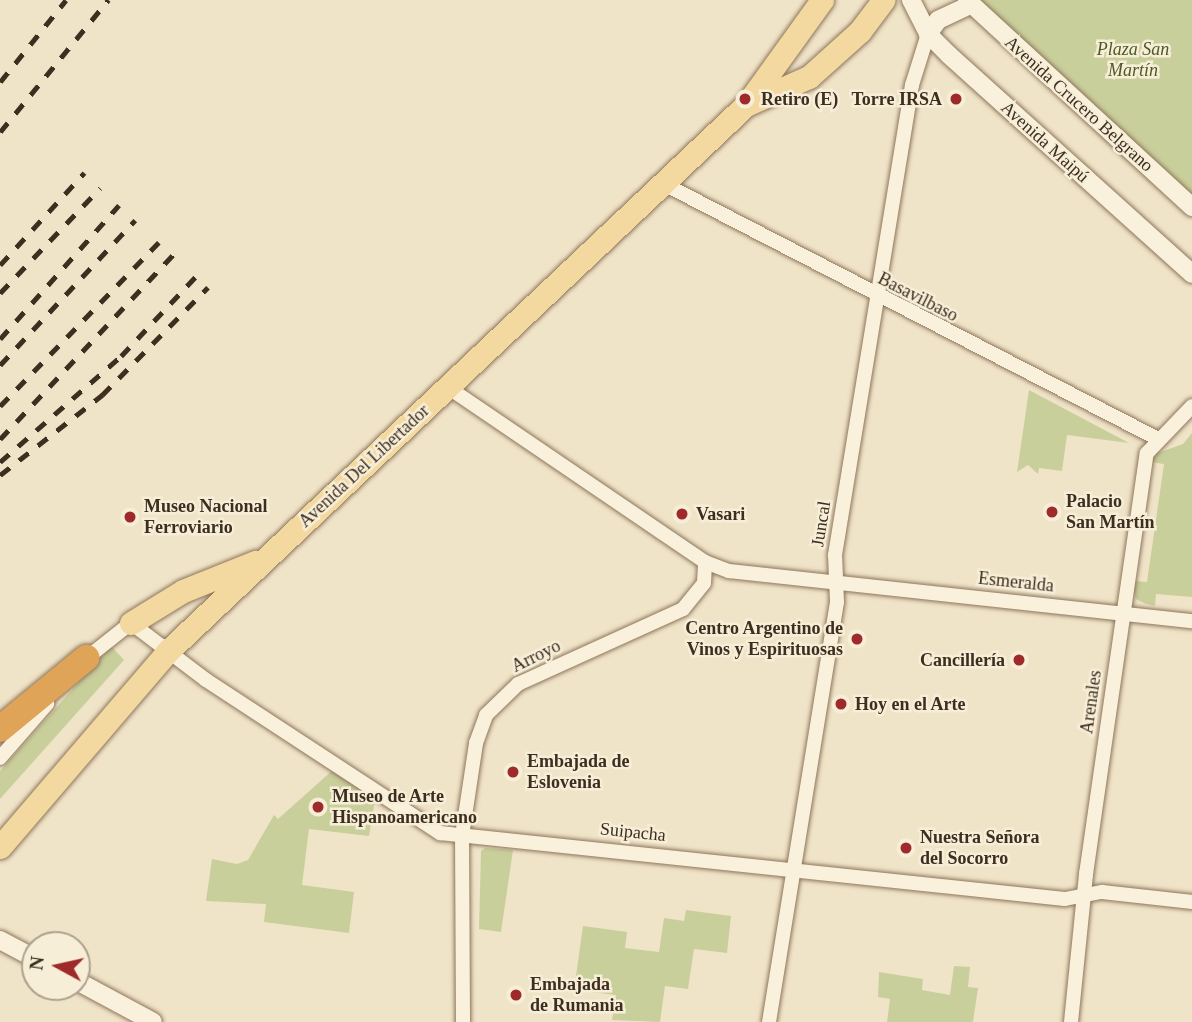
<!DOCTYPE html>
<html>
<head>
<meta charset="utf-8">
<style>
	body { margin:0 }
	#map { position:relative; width:1192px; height:1022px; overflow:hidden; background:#f0e4c8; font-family:"Times New Roman",serif }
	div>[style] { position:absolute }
	.green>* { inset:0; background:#c9cf9b }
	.roads { filter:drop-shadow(0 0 2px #8d765c) drop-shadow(0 0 2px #8d765c) }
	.minor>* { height:14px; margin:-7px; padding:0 7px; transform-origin:7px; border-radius:7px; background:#faf1dc }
	.tertiary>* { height:18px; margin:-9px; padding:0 9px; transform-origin:9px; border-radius:9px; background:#faf1dc }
	.primary>* { height:23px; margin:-11.5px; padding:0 11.5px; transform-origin:11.5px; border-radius:11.5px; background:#f3d9a0 }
	.motorway>* { height:26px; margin:-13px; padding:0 13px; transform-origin:13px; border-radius:13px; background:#e0a458 }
	.rail>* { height:4.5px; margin-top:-2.25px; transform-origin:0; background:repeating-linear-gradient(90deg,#3d2e20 0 12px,transparent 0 24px) }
	.dots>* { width:19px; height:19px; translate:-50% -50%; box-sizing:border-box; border:4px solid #f7eed8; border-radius:50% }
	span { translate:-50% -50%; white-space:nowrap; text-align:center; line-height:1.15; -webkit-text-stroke:5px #f7eed8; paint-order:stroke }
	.park-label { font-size:18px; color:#4d5a26; font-style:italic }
	.poi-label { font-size:18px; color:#3d2e20; font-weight:700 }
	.left { translate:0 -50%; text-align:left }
	.right { translate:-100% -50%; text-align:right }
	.street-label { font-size:18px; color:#3d2e20 }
	.north { position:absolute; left:21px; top:931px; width:70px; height:70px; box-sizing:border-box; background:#f7eed8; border:2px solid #ada18e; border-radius:50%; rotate:278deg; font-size:19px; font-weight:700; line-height:28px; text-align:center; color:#3d2e20 }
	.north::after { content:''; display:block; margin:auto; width:24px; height:32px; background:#9e2a2b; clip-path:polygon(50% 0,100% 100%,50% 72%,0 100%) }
</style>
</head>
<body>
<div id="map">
	<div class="green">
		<div style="clip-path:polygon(973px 0,1192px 0,1192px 195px,1121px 130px)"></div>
		<div style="clip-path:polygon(1029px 390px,1129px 443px,1067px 435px,1062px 471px,1039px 468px,1038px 474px,1028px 465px,1017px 472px)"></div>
		<div style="clip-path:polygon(1192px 433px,1192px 597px,1156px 594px,1155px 606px,1146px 604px,1136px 599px,1133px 588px,1134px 581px,1147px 582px,1164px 464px,1151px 462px,1155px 454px,1183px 444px)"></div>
		<div style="clip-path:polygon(111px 646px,124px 660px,0 799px,0 771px)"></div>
		<div style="clip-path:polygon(334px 769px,376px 794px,369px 836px,309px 829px,302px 885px,354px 892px,349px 933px,264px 922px,266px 904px,206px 901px,212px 859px,237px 864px,248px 860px,274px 815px,278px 819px)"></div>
		<div style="clip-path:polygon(485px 848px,513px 850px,501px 932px,479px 929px,481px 851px)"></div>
		<div style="clip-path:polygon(686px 910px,731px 916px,727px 953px,694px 949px,688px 989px,665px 986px,660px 1022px,612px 1020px,616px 995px,574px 990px,583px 926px,627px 932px,625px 948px,659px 952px,664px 918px,684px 921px)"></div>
		<div style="clip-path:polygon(954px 966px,970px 967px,968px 987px,978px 988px,973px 1022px,887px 1022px,890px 999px,878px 997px,879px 972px,923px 979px,922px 990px,950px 995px)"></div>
	</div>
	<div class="roads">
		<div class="minor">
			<div style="left:664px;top:184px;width:556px;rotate:27.3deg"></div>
			<div style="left:449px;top:388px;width:310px;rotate:34.2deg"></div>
			<div style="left:705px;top:562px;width:26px;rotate:21deg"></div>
			<div style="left:729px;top:571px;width:466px;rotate:6.2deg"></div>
			<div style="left:83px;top:661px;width:61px;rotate:-38.4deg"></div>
			<div style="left:131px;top:623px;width:94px;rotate:37.2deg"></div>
			<div style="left:206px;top:680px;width:280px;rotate:33.2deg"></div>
			<div style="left:440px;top:833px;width:628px;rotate:6.03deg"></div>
			<div style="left:1065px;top:899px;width:38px;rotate:-11deg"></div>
			<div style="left:1102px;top:892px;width:91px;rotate:6.3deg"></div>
			<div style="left:0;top:758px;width:72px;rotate:-49deg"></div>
			<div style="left:463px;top:1022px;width:186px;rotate:-90.3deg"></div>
			<div style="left:462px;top:836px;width:94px;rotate:-81.4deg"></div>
			<div style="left:476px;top:743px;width:30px;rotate:-70deg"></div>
			<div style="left:486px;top:715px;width:45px;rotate:-44.1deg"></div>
			<div style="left:518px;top:684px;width:181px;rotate:-24.4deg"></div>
			<div style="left:683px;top:609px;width:33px;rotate:-51deg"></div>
			<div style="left:704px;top:583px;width:21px;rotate:-87deg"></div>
			<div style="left:769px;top:1022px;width:425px;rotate:-80.8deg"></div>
			<div style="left:837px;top:602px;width:47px;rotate:-92.4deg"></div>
			<div style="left:835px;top:555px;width:476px;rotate:-80.7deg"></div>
			<div style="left:912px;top:85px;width:53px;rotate:-72.6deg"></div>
			<div style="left:1071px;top:1022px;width:149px;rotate:-84.2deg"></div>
			<div style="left:1086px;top:874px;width:425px;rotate:-81.8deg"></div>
			<div style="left:1147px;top:453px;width:65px;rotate:-46.2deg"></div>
		</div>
		<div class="tertiary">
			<div style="left:911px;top:0;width:38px;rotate:63deg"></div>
			<div style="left:928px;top:34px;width:30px;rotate:45deg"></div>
			<div style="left:949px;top:55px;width:327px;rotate:42deg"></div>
			<div style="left:967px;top:0;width:306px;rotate:42.6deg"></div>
			<div style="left:928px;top:34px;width:17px;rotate:-54deg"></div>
			<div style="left:938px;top:20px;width:35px;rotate:-25deg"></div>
			<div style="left:0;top:940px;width:40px;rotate:28deg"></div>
			<div style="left:77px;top:981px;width:86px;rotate:28.3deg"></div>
		</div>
		<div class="primary">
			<div style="left:748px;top:104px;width:67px;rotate:-23.9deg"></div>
			<div style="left:809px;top:77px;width:69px;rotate:-42deg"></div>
			<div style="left:860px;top:31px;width:39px;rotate:-53deg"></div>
			<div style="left:131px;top:623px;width:61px;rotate:-31.6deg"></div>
			<div style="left:183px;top:591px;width:78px;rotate:-21.9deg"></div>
			<div style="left:0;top:847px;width:257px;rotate:-49.4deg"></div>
			<div style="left:167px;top:652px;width:798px;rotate:-43.38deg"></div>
			<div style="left:747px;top:104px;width:128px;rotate:-54.2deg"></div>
		</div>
		<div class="motorway">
			<div style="left:0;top:729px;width:112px;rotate:-39.5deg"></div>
		</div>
	</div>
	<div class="rail">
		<div style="left:0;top:82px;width:105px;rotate:-51.2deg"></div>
		<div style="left:0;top:132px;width:171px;rotate:-50.7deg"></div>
		<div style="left:0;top:265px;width:125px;rotate:-47.6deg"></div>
		<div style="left:0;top:293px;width:145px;rotate:-46.4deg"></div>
		<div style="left:0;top:339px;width:179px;rotate:-48.4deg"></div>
		<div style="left:0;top:365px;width:198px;rotate:-47deg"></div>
		<div style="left:0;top:406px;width:228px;rotate:-45.9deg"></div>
		<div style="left:0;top:439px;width:253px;rotate:-46.8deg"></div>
		<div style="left:0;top:462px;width:161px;rotate:-41.2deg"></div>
		<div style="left:121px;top:356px;width:110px;rotate:-46.8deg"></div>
		<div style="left:0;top:475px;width:130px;rotate:-38.1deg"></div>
		<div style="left:102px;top:395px;width:151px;rotate:-45.5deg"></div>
	</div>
	<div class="dots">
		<div style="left:745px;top:99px;background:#9e2a2b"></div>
		<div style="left:956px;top:99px;background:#9e2a2b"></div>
		<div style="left:1052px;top:512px;background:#9e2a2b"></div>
		<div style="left:682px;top:514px;background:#9e2a2b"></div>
		<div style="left:130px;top:517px;background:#9e2a2b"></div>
		<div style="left:857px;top:639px;background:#9e2a2b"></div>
		<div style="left:1019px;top:660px;background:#9e2a2b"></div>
		<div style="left:841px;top:704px;background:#9e2a2b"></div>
		<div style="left:513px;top:772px;background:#9e2a2b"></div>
		<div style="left:318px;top:807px;background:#9e2a2b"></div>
		<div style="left:906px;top:848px;background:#9e2a2b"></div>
		<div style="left:516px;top:995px;background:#9e2a2b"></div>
	</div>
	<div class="park-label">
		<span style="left:1133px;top:60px">Plaza San<br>Martín</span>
	</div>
	<div class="poi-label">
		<span class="left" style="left:761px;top:99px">Retiro (E)</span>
		<span class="right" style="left:942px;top:99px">Torre IRSA</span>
		<span class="left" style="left:1066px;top:512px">Palacio<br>San Martín</span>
		<span class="left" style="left:144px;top:517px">Museo Nacional<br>Ferroviario</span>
		<span class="left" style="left:696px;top:514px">Vasari</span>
		<span class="right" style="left:843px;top:639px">Centro Argentino de<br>Vinos y Espirituosas</span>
		<span class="right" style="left:1005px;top:660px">Cancillería</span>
		<span class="left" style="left:855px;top:704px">Hoy en el Arte</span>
		<span class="left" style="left:527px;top:772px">Embajada de<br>Eslovenia</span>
		<span class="left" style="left:332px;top:807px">Museo de Arte<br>Hispanoamericano</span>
		<span class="left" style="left:920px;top:848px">Nuestra Señora<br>del Socorro</span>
		<span class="left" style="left:530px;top:995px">Embajada<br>de Rumania</span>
	</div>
	<div class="street-label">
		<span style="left:1079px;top:104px;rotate:42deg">Avenida Crucero Belgrano</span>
		<span style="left:1045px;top:142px;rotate:42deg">Avenida Maipú</span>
		<span style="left:918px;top:297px;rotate:27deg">Basavilbaso</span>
		<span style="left:364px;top:466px;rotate:-43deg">Avenida Del Libertador</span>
		<span style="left:821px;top:524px;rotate:-81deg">Juncal</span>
		<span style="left:1016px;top:582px;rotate:6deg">Esmeralda</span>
		<span style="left:536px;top:656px;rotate:-26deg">Arroyo</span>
		<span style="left:1091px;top:702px;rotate:-82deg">Arenales</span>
		<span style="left:633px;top:832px;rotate:6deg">Suipacha</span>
	</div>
	<div class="north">N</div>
</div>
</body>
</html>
